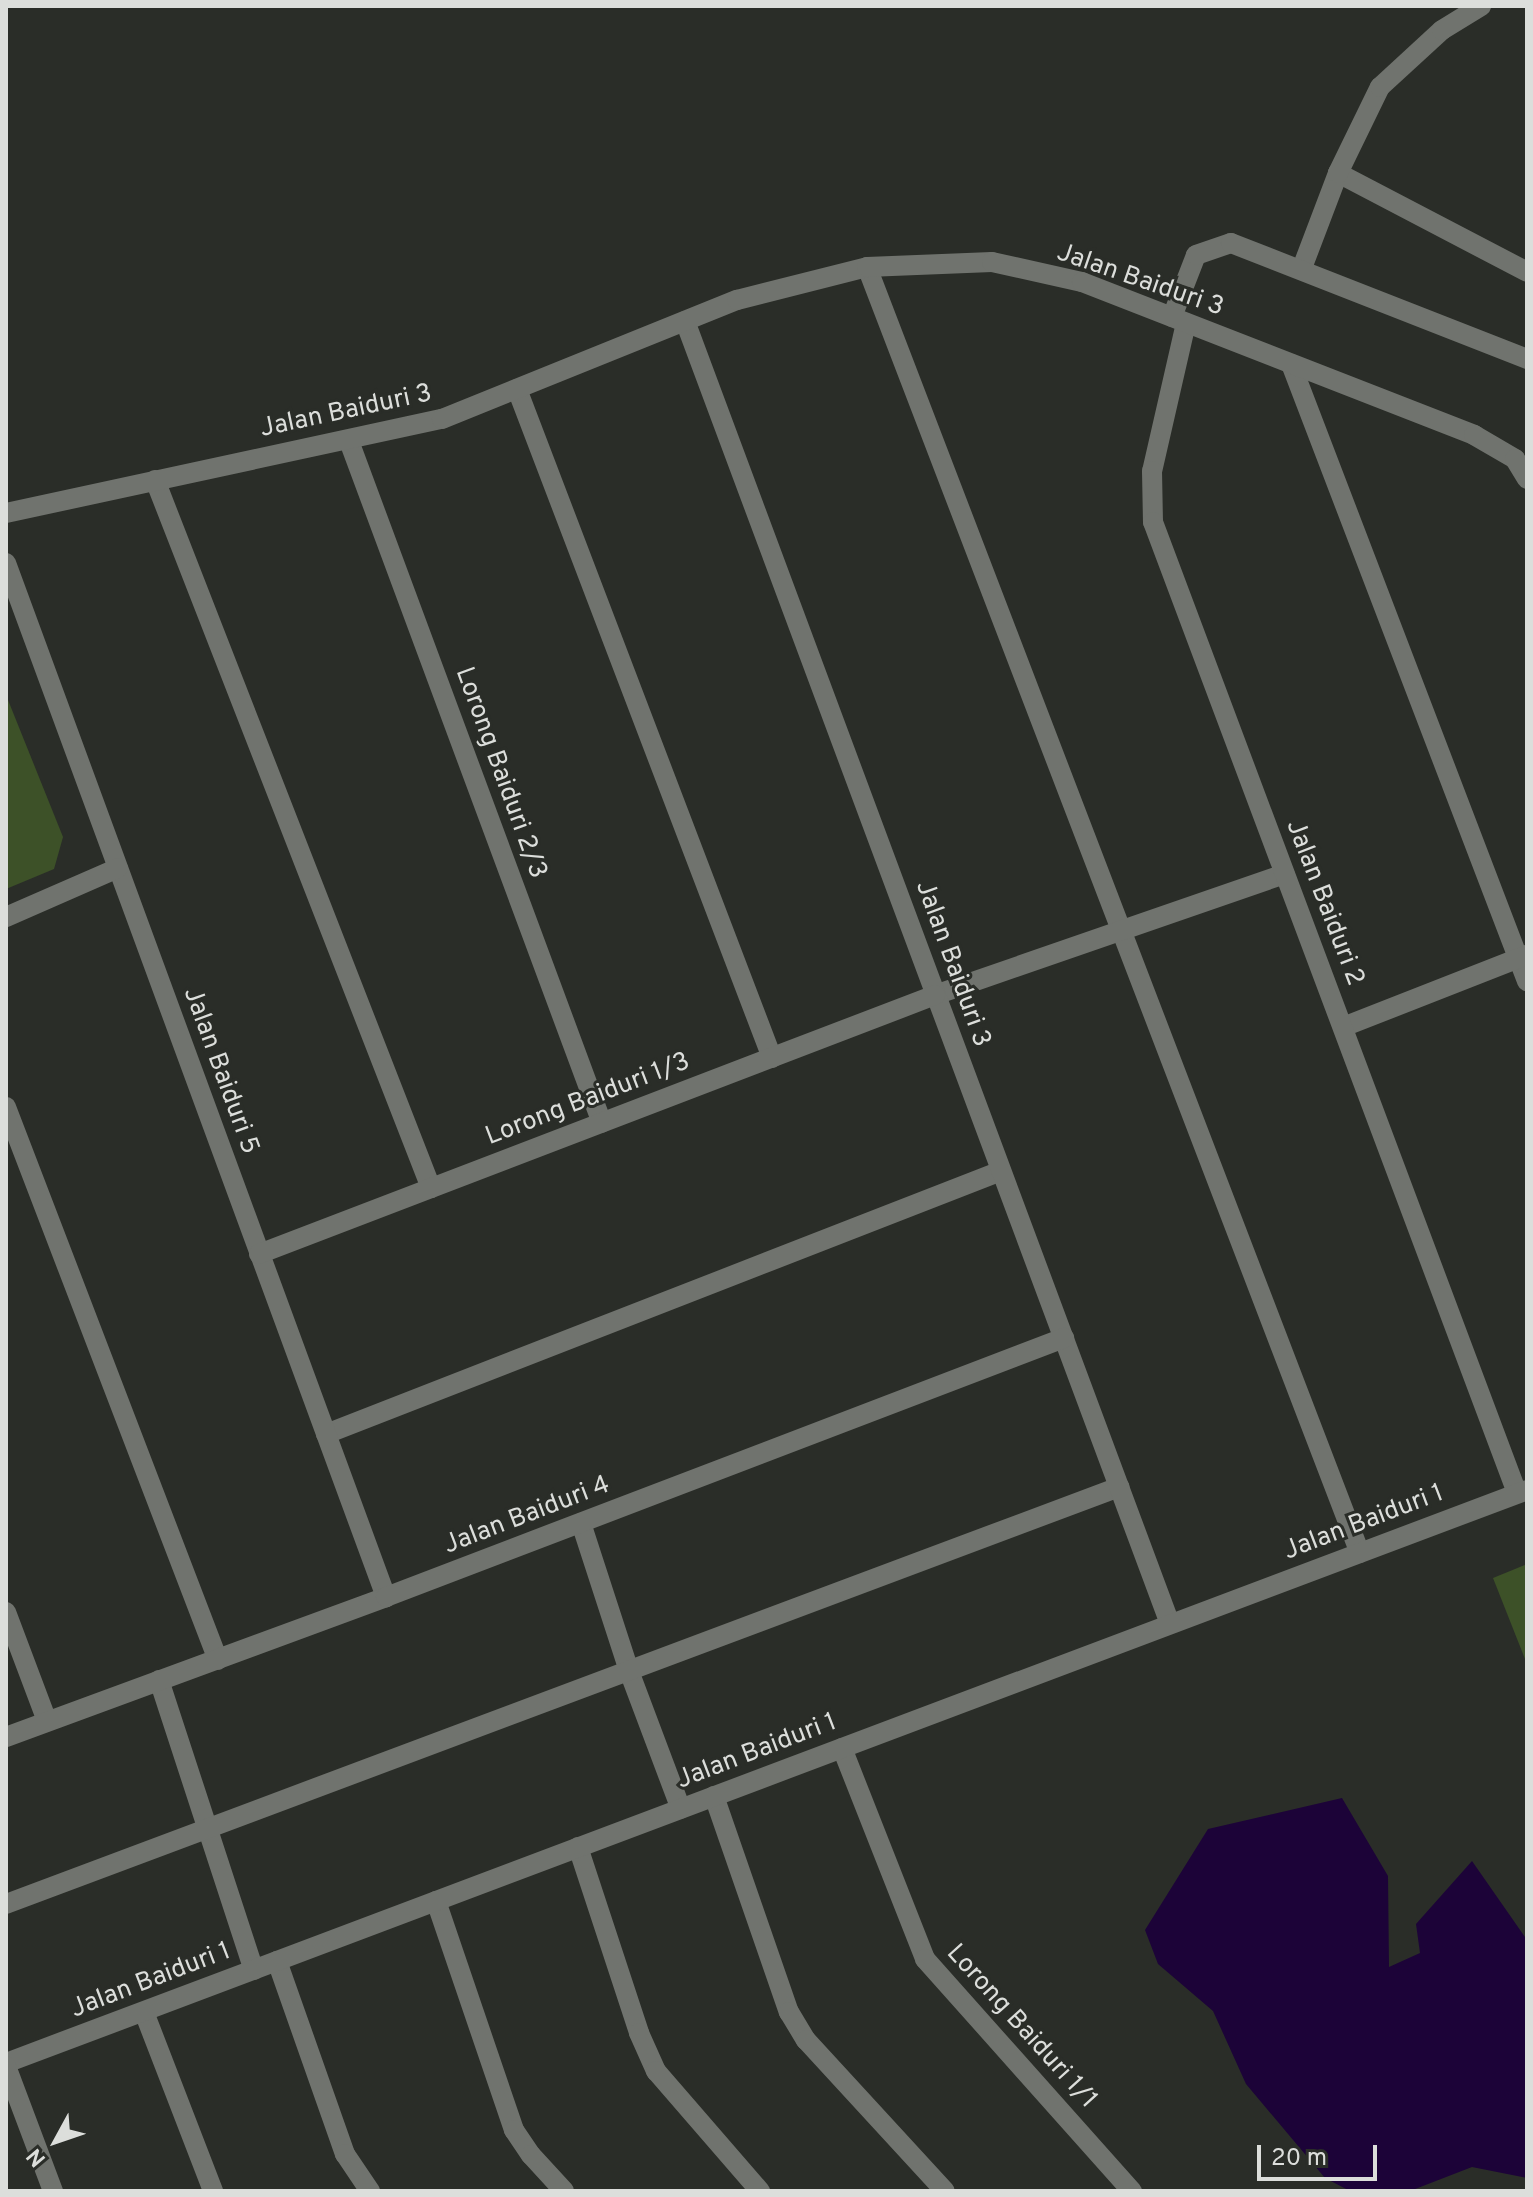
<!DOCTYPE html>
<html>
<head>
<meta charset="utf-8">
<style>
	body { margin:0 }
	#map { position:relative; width:1533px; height:2197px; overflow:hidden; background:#2a2d28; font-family:Overpass,sans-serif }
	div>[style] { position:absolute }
	.green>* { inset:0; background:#3d5128 }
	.water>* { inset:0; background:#1c0338 }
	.lane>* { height:20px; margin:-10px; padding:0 10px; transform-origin:10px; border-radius:10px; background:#70736e }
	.street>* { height:20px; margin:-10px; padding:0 10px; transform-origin:10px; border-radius:10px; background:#70736e }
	span { translate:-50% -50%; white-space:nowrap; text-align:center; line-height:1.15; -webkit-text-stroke:6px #2a2d28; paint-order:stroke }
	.street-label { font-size:26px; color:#dcdedb }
	.frame { position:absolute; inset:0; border:8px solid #dcdedb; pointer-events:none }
	.north { position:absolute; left:16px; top:2101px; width:80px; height:80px; -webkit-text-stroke:6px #2a2d28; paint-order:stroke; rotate:230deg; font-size:22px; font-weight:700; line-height:32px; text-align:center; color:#dcdedb }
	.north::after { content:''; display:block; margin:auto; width:28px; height:36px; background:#dcdedb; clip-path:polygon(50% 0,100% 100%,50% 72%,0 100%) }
	.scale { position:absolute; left:1257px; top:2145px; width:120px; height:36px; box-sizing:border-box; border:4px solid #dcdedb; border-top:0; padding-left:10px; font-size:24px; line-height:28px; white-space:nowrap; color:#dcdedb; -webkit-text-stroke:6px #2a2d28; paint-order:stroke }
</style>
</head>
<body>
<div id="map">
	<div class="green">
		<div style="clip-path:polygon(6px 695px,63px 837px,54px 869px,6px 889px)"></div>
		<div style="clip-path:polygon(1527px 1564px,1527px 1664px,1493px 1578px)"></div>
	</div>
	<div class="water">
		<div style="clip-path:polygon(1342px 1798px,1388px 1876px,1389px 1967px,1420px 1953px,1416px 1924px,1472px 1861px,1527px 1940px,1527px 2178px,1472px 2167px,1410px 2191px,1350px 2191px,1325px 2178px,1246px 2084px,1213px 2011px,1158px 1964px,1145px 1930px,1208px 1829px)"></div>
	</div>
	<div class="lane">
		<div style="left:867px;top:267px;width:1377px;rotate:69.03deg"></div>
		<div style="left:1291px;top:364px;width:661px;rotate:69.07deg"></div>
		<div style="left:517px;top:389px;width:716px;rotate:69.13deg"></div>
		<div style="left:155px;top:480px;width:760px;rotate:68.7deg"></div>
		<div style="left:935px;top:995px;width:370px;rotate:-19.1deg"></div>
		<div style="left:1343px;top:1027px;width:198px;rotate:-21.4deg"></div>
		<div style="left:6px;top:1107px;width:592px;rotate:69.03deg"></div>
		<div style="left:326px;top:1434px;width:724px;rotate:-21.29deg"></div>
		<div style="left:581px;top:1523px;width:156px;rotate:72deg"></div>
		<div style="left:629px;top:1671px;width:147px;rotate:69.4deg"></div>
		<div style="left:159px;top:1680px;width:305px;rotate:71.9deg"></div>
		<div style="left:714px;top:1796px;width:229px;rotate:70.9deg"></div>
		<div style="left:789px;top:2012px;width:33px;rotate:59deg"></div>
		<div style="left:806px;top:2040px;width:205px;rotate:47.4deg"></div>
		<div style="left:436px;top:1901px;width:242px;rotate:71.2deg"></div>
		<div style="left:514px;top:2130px;width:30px;rotate:56deg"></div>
		<div style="left:531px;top:2155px;width:49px;rotate:47.5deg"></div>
		<div style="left:6px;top:1904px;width:1189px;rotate:-20.54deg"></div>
		<div style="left:144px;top:2012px;width:192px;rotate:68.9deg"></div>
	</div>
	<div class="street">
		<div style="left:1338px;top:173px;width:213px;rotate:27.6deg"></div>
		<div style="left:1302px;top:268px;width:102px;rotate:-69.2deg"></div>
		<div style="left:1338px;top:173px;width:96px;rotate:-64deg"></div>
		<div style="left:1380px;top:87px;width:84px;rotate:-42.6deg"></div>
		<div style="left:1442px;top:30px;width:46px;rotate:-31.6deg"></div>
		<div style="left:1172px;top:317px;width:66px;rotate:-68.8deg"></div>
		<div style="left:1196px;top:255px;width:37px;rotate:-19deg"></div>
		<div style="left:1231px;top:243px;width:318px;rotate:21.4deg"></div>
		<div style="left:685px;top:321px;width:1390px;rotate:69.58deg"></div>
		<div style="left:1186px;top:323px;width:152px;rotate:102.9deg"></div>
		<div style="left:1152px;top:471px;width:51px;rotate:88.9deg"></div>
		<div style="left:1153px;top:522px;width:1037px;rotate:69.45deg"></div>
		<div style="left:349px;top:441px;width:727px;rotate:69.65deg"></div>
		<div style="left:6px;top:513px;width:446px;rotate:-12.2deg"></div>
		<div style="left:442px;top:419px;width:318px;rotate:-22deg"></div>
		<div style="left:737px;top:300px;width:134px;rotate:-14.2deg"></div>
		<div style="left:867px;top:267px;width:125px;rotate:-2.3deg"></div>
		<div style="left:992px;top:262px;width:92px;rotate:12.5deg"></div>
		<div style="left:1082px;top:282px;width:421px;rotate:21.3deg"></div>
		<div style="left:1474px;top:435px;width:48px;rotate:30.3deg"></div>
		<div style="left:1515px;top:459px;width:23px;rotate:59deg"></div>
		<div style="left:6px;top:563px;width:1102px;rotate:69.82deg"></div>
		<div style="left:6px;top:917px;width:122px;rotate:-23.6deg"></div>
		<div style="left:259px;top:1254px;width:724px;rotate:-20.96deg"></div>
		<div style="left:6px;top:1612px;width:116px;rotate:69.4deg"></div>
		<div style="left:6px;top:1737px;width:405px;rotate:-20.2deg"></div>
		<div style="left:386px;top:1597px;width:726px;rotate:-20.91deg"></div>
		<div style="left:842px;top:1748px;width:227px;rotate:68.5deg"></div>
		<div style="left:925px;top:1959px;width:311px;rotate:48.3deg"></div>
		<div style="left:578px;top:1847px;width:196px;rotate:71.8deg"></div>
		<div style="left:639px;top:2033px;width:42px;rotate:65.9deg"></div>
		<div style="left:656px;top:2071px;width:159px;rotate:49.1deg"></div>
		<div style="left:277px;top:1961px;width:205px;rotate:70.6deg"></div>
		<div style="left:345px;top:2154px;width:45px;rotate:56deg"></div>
		<div style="left:6px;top:2063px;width:1625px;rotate:-20.64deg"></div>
		<div style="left:6px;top:2066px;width:134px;rotate:69.4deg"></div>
	</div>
	<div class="street-label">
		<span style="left:1140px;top:281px;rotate:19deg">Jalan Baiduri 3</span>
		<span style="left:346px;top:412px;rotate:-12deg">Jalan Baiduri 3</span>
		<span style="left:500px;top:773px;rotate:70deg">Lorong Baiduri 2/3</span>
		<span style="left:1324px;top:903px;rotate:69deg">Jalan Baiduri 2</span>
		<span style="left:952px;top:964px;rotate:70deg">Jalan Baiduri 3</span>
		<span style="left:220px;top:1071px;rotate:70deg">Jalan Baiduri 5</span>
		<span style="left:588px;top:1100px;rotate:-21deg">Lorong Baiduri 1/3</span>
		<span style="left:527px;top:1516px;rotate:-21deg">Jalan Baiduri 4</span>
		<span style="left:1364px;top:1523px;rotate:-21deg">Jalan Baiduri 1</span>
		<span style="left:757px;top:1752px;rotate:-21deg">Jalan Baiduri 1</span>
		<span style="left:151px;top:1981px;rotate:-21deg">Jalan Baiduri 1</span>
		<span style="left:1021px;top:2027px;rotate:48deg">Lorong Baiduri 1/1</span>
	</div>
	<div class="frame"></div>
	<div class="north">N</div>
	<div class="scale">20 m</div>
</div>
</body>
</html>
